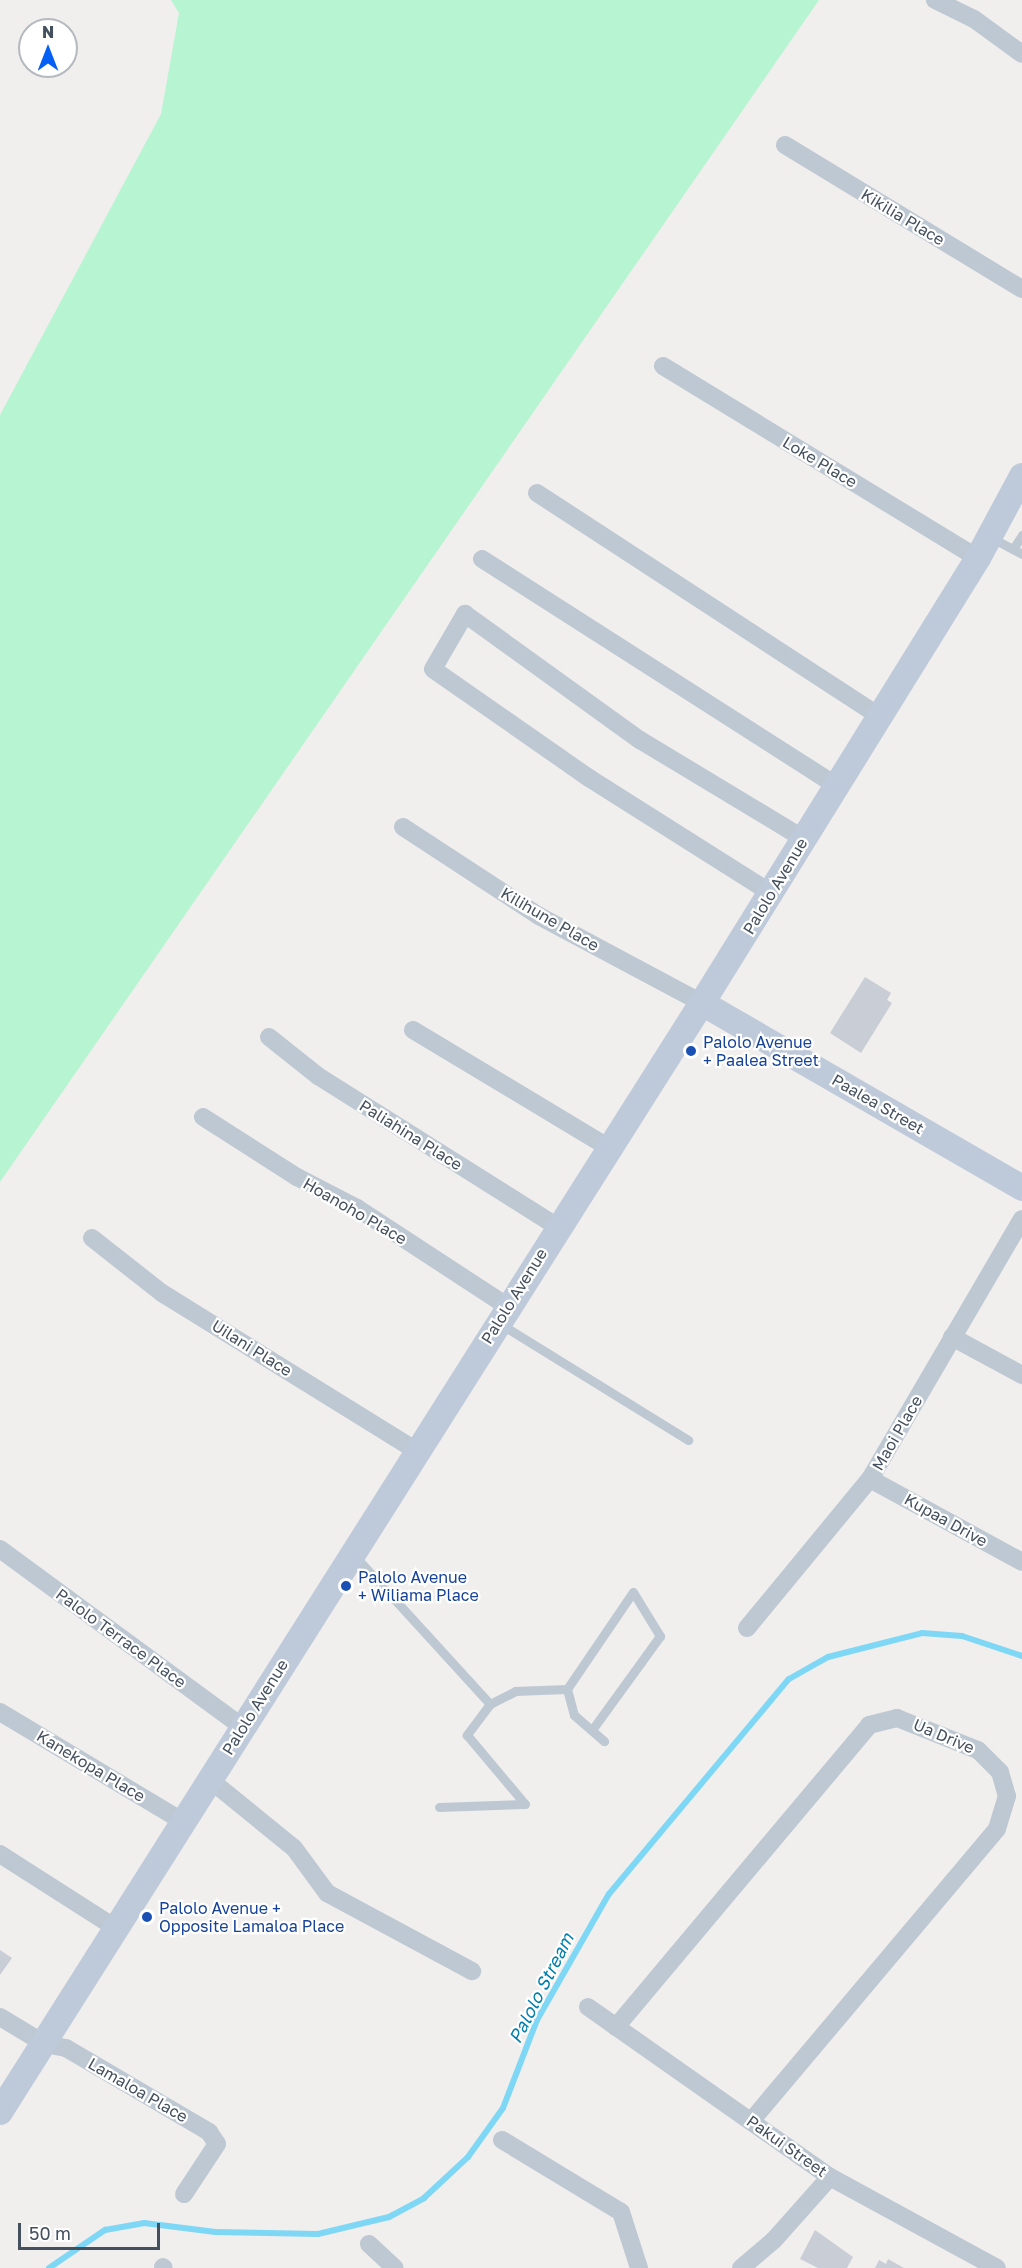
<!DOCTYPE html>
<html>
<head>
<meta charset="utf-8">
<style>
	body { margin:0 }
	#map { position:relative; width:1022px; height:2268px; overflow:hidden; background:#f1eeee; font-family:"Golos Text",sans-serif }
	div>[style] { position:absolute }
	.green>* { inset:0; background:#b7f4d2 }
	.stream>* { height:6px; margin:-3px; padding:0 3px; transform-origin:3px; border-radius:3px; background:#7fd7f6 }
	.building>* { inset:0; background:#c9cdd5 }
	.lane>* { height:9px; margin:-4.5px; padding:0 4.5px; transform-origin:4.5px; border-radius:4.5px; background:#bdc8d2 }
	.street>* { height:18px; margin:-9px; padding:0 9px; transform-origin:9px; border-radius:9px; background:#bdc8d2 }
	.secondary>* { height:26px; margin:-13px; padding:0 13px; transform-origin:13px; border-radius:13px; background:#becada }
	.dots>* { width:16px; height:16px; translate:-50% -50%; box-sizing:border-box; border:3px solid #fff; border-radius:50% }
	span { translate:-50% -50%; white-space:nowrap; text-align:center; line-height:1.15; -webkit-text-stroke:4.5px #fff; paint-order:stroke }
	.street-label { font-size:16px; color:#44505e }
	.transit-label { font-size:16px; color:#164399 }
	.left { translate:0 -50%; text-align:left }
	.water-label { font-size:18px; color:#017fad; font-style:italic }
	.north { position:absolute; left:18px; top:18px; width:60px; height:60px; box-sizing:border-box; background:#fff; border:2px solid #b4b9bf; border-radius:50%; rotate:0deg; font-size:16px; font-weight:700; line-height:24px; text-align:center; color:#44505e }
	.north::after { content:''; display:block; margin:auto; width:21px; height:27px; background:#0460f5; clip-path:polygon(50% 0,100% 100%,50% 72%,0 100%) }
	.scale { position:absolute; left:18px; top:2223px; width:142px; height:27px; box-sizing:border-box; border:3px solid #44505e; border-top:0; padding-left:8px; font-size:18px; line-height:21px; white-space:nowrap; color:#44505e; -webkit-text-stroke:4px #fff; paint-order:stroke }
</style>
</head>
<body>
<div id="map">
	<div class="green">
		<div style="clip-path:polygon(171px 0,819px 0,0 1182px,0 415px,161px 114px,179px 13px)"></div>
	</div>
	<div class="stream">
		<div style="left:49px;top:2268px;width:68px;rotate:-34.2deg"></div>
		<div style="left:105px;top:2230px;width:40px;rotate:-10deg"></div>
		<div style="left:144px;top:2223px;width:72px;rotate:7.2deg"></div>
		<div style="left:215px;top:2232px;width:103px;rotate:1.1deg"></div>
		<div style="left:318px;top:2234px;width:73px;rotate:-13.5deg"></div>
		<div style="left:389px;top:2217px;width:40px;rotate:-28deg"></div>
		<div style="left:424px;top:2198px;width:60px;rotate:-43deg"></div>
		<div style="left:468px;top:2157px;width:60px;rotate:-54.5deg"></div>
		<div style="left:503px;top:2108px;width:94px;rotate:-68.9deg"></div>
		<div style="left:537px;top:2020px;width:145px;rotate:-60.3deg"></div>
		<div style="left:609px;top:1894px;width:280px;rotate:-50.1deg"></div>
		<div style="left:789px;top:1679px;width:45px;rotate:-29.4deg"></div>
		<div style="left:828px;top:1657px;width:97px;rotate:-14.3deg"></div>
		<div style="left:922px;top:1633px;width:40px;rotate:4.3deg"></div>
		<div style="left:962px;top:1636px;width:63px;rotate:18.4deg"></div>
	</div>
	<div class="building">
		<div style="clip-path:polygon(865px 977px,891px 993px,887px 1000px,892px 1003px,861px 1053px,830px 1033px)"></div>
		<div style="clip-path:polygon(0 1950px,12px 1958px,0 1975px)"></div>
		<div style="clip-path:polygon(815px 2230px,853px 2257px,847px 2268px,818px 2268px,800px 2259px)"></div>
		<div style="clip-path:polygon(888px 2259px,904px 2268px,875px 2268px,879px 2260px,886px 2264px)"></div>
	</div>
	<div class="lane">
		<div style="left:992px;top:538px;width:34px;rotate:28deg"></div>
		<div style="left:1013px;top:549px;width:17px;rotate:-57deg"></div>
		<div style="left:502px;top:1325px;width:219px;rotate:31.7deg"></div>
		<div style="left:354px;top:1555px;width:202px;rotate:47.6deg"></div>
		<div style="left:490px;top:1704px;width:39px;rotate:127deg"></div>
		<div style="left:467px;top:1735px;width:90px;rotate:50deg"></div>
		<div style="left:525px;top:1804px;width:86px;rotate:178deg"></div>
		<div style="left:567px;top:1689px;width:27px;rotate:75deg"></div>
		<div style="left:574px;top:1715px;width:40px;rotate:41deg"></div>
		<div style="left:490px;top:1704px;width:28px;rotate:-27deg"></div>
		<div style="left:515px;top:1691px;width:52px;rotate:-2.2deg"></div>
		<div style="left:567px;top:1689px;width:117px;rotate:-55.8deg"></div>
		<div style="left:633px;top:1592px;width:52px;rotate:58.5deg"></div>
		<div style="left:660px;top:1636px;width:116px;rotate:125.9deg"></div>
	</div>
	<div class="street">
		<div style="left:935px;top:0;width:43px;rotate:26deg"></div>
		<div style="left:974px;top:19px;width:59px;rotate:36.1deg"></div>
		<div style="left:785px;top:145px;width:277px;rotate:31.3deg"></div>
		<div style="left:663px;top:366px;width:369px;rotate:31.4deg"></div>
		<div style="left:537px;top:493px;width:411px;rotate:33.1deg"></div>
		<div style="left:482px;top:559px;width:421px;rotate:32.6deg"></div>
		<div style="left:403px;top:827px;width:163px;rotate:33.2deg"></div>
		<div style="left:539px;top:916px;width:185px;rotate:28.1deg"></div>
		<div style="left:771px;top:893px;width:215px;rotate:-147.7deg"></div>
		<div style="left:589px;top:778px;width:190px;rotate:-145.1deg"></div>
		<div style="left:433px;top:669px;width:64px;rotate:-59.8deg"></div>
		<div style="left:465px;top:614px;width:216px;rotate:35.8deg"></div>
		<div style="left:640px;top:740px;width:192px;rotate:31.1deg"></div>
		<div style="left:413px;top:1030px;width:229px;rotate:31deg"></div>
		<div style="left:269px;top:1037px;width:63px;rotate:38.5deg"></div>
		<div style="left:318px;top:1076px;width:284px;rotate:32.2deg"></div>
		<div style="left:203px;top:1117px;width:112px;rotate:32.6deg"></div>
		<div style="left:297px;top:1177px;width:68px;rotate:27.3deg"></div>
		<div style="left:357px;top:1208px;width:179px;rotate:33.2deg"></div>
		<div style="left:92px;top:1238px;width:89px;rotate:38.2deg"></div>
		<div style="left:162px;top:1293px;width:300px;rotate:31.8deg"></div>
		<div style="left:952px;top:1337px;width:80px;rotate:28.5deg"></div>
		<div style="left:870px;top:1479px;width:173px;rotate:28.6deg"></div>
		<div style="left:0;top:1549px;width:300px;rotate:36.3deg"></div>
		<div style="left:747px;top:1628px;width:193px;rotate:-50.5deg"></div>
		<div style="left:870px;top:1479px;width:301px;rotate:-59.7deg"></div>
		<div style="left:0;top:1712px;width:212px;rotate:30.9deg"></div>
		<div style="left:209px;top:1779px;width:109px;rotate:39.1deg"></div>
		<div style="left:294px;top:1848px;width:56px;rotate:53.7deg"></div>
		<div style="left:327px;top:1893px;width:165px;rotate:28.3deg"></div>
		<div style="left:0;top:1854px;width:135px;rotate:32.6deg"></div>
		<div style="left:588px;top:2007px;width:296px;rotate:35.1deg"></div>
		<div style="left:830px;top:2177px;width:190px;rotate:28.6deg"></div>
		<div style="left:0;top:2017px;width:52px;rotate:31deg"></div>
		<div style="left:45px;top:2044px;width:21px;rotate:11deg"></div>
		<div style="left:66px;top:2048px;width:166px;rotate:30.4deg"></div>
		<div style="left:209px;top:2132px;width:14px;rotate:56deg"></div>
		<div style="left:217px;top:2144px;width:60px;rotate:123.4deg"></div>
		<div style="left:616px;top:2027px;width:394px;rotate:-50deg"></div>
		<div style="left:869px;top:1725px;width:29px;rotate:-14deg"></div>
		<div style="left:897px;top:1718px;width:87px;rotate:21.6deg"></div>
		<div style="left:978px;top:1750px;width:31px;rotate:45deg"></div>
		<div style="left:1000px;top:1772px;width:25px;rotate:74deg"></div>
		<div style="left:1007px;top:1796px;width:34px;rotate:107deg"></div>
		<div style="left:997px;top:1829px;width:382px;rotate:130.1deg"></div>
		<div style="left:502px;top:2140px;width:139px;rotate:31.2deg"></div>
		<div style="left:621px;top:2212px;width:59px;rotate:72.2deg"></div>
		<div style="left:369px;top:2244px;width:35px;rotate:43deg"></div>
		<div style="left:163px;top:2267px;width:1px;rotate:45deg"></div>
		<div style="left:741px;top:2268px;width:43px;rotate:-40.3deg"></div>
		<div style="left:774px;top:2240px;width:84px;rotate:-48.4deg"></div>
	</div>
	<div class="secondary">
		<div style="left:702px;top:1003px;width:370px;rotate:30deg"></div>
		<div style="left:0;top:2112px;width:1313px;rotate:-57.67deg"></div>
		<div style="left:702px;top:1003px;width:524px;rotate:-58.19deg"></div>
		<div style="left:978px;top:558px;width:93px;rotate:-61.8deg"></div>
	</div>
	<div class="dots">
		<div style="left:691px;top:1051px;background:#1a4fb4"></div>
		<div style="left:346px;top:1586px;background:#1a4fb4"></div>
		<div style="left:147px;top:1917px;background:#1a4fb4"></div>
	</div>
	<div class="street-label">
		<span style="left:903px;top:217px;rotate:31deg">Kikilia Place</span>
		<span style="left:820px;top:462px;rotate:31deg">Loke Place</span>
		<span style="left:775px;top:886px;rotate:-59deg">Palolo Avenue</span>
		<span style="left:550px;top:919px;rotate:30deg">Kilihune Place</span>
		<span style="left:878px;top:1104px;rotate:30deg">Paalea Street</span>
		<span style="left:411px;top:1135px;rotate:32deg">Paliahina Place</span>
		<span style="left:355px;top:1211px;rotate:30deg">Hoanoho Place</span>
		<span style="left:514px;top:1296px;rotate:-58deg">Palolo Avenue</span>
		<span style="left:252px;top:1348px;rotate:32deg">Uilani Place</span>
		<span style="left:897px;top:1433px;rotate:-60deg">Maoi Place</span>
		<span style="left:946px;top:1520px;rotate:29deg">Kupaa Drive</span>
		<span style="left:121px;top:1638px;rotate:36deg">Palolo Terrace Place</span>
		<span style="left:255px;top:1707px;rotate:-58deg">Palolo Avenue</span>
		<span style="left:944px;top:1736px;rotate:23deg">Ua Drive</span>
		<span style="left:91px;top:1766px;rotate:31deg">Kanekopa Place</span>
		<span style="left:138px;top:2090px;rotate:30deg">Lamaloa Place</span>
		<span style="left:787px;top:2146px;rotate:35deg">Pakui Street</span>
	</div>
	<div class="transit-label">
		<span class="left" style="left:703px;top:1051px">Palolo Avenue<br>+ Paalea Street</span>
		<span class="left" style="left:358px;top:1586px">Palolo Avenue<br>+ Wiliama Place</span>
		<span class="left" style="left:159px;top:1917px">Palolo Avenue +<br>Opposite Lamaloa Place</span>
	</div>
	<div class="water-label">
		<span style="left:541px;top:1988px;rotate:-63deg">Palolo Stream</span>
	</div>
	<div class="north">N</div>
	<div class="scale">50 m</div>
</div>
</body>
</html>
